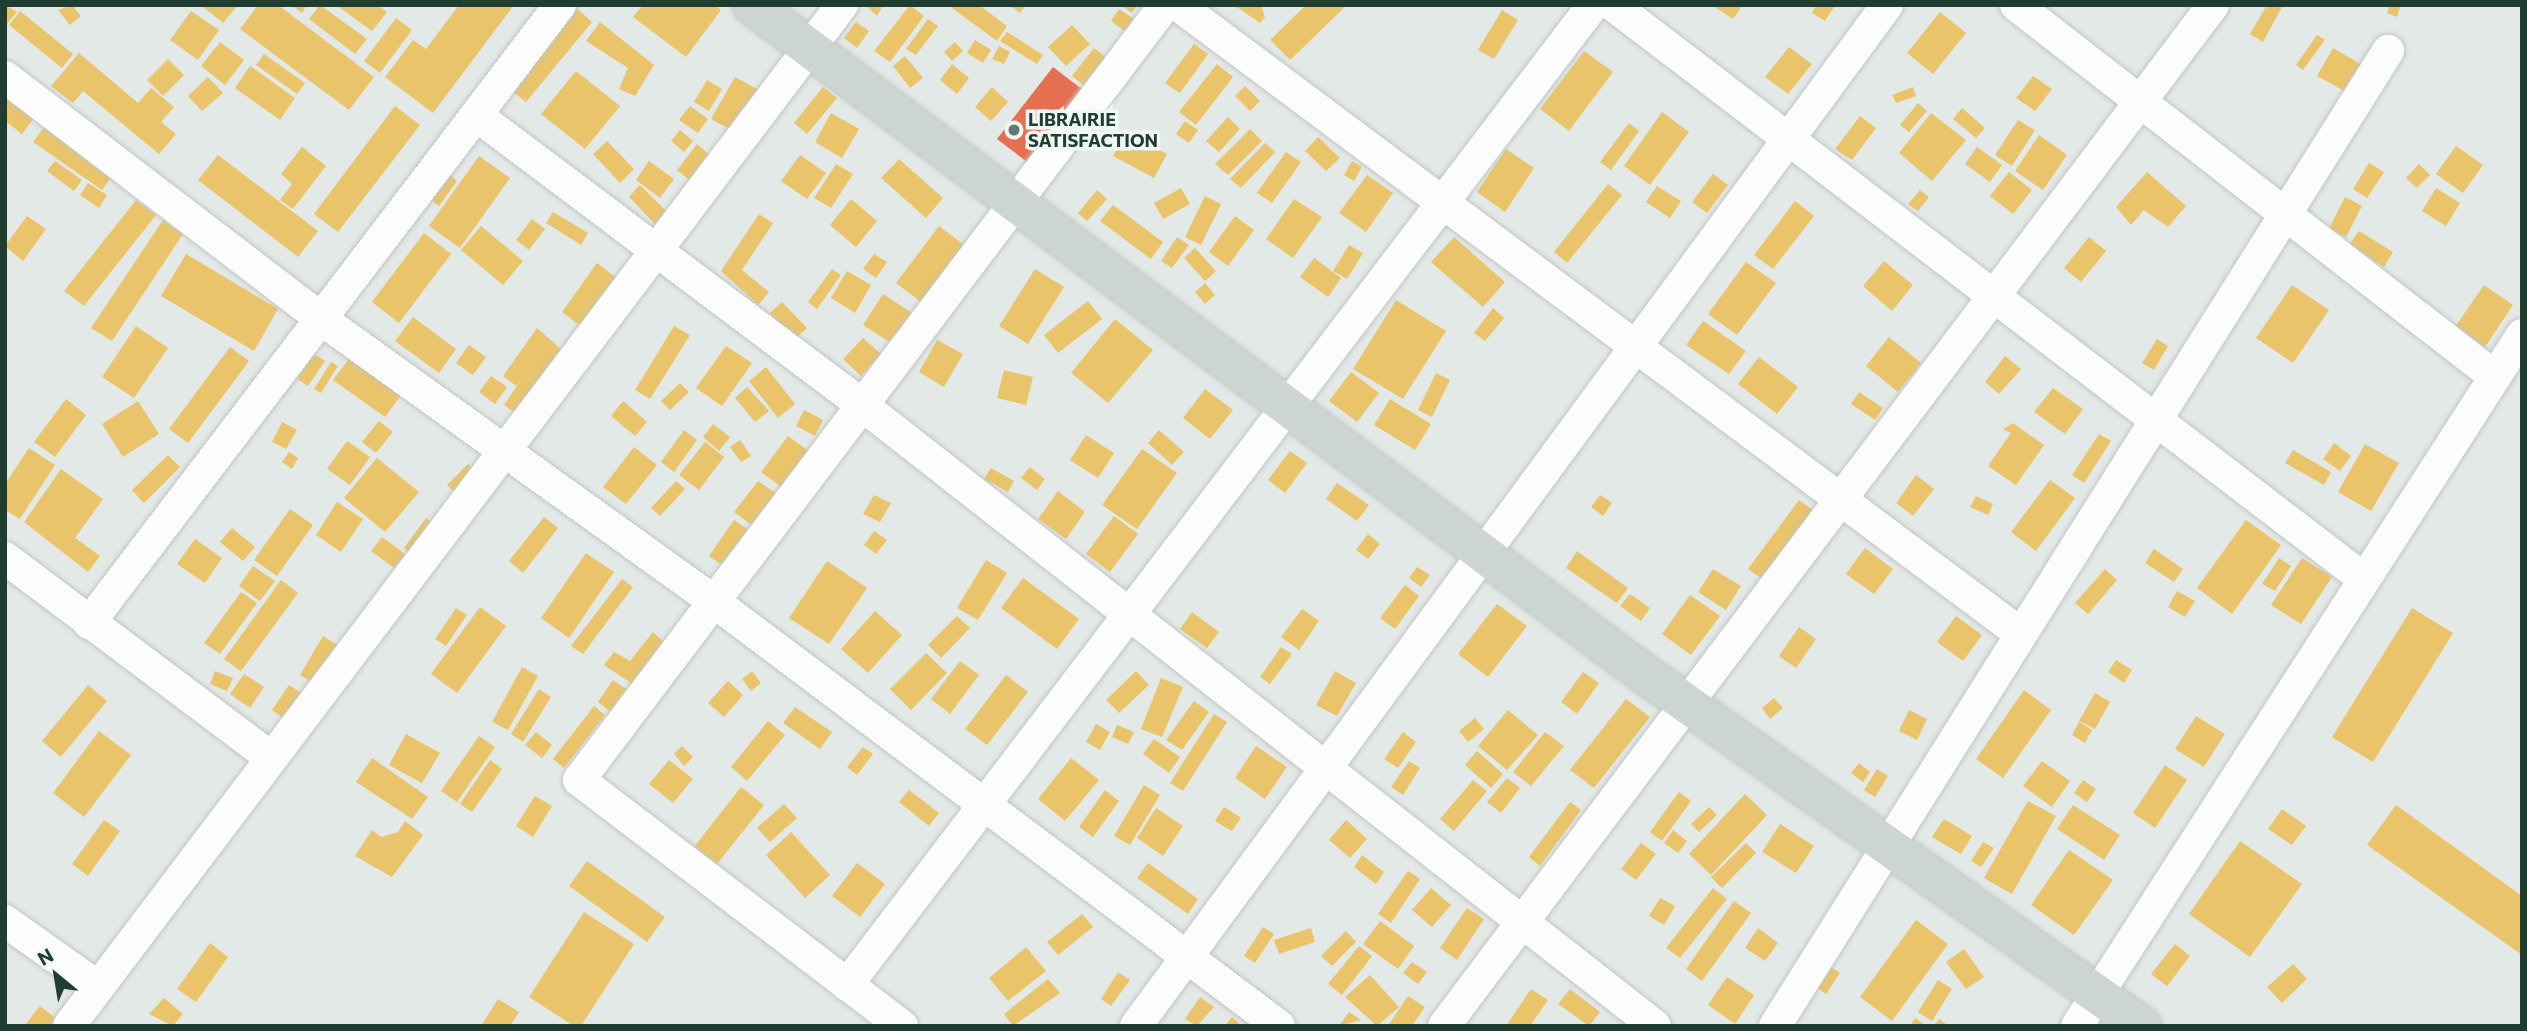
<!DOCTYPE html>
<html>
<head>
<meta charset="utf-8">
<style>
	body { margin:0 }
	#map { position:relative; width:2527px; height:1031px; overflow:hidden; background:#e3e9e6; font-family:Commissioner,sans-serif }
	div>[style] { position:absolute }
	.homes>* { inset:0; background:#e9c46a }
	.shops>* { inset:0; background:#e76f51 }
	.roads { filter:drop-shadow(0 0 2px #c0c6c3) drop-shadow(0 0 2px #c0c6c3) }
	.street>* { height:32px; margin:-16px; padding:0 16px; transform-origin:16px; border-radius:16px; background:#fbfcfb }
	.primary>* { height:38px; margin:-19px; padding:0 19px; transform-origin:19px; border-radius:19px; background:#ccd5d2 }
	.dots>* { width:19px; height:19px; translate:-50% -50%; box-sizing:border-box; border:4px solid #f0f8f3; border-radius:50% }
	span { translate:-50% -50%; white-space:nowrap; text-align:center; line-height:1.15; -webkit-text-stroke:7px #f0f8f3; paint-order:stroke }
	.poi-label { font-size:18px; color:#203d31; font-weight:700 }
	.left { translate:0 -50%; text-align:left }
	.frame { position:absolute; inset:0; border:7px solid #203d31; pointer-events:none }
	.north { position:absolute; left:21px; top:940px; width:70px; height:70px; -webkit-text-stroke:5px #f0f8f3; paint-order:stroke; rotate:330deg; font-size:19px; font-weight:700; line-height:28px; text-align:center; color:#203d31 }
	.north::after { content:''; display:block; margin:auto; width:24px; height:32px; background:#203d31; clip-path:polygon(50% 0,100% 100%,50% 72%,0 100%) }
</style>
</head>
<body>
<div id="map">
	<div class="homes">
		<div style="clip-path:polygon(5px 5px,17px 12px,5px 26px)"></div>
		<div style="clip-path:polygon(72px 5px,81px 16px,70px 25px,58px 10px)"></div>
		<div style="clip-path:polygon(201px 5px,238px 5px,223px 23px)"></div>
		<div style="clip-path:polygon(258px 5px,278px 5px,374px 77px,349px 110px,240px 29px)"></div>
		<div style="clip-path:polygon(291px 5px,307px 5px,302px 13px)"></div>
		<div style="clip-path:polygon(320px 5px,367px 39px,355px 54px,309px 19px)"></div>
		<div style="clip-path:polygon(336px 5px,377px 5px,387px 12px,372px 31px)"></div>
		<div style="clip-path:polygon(459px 5px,514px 5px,433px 113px,385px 77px,413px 40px,426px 49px)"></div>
		<div style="clip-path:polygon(573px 5px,592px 22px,526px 102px,503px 84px)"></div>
		<div style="clip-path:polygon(643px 5px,715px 5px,721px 10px,686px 57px,633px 17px)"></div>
		<div style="clip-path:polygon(865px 5px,883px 5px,877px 16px)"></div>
		<div style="clip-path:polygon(910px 5px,924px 16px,890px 62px,874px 51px)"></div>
		<div style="clip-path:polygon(948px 5px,979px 5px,1007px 26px,997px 41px)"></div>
		<div style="clip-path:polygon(1010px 5px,1026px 5px,1020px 13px)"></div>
		<div style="clip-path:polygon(1121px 5px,1137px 5px,1132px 13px)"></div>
		<div style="clip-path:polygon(1234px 5px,1261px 5px,1265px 17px,1260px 23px)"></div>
		<div style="clip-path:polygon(1306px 5px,1347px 5px,1290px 60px,1270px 40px)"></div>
		<div style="clip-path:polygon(1712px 5px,1743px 5px,1733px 19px)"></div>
		<div style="clip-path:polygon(1816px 5px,1834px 7px,1825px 21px,1812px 13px)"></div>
		<div style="clip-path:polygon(2267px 5px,2283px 5px,2263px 42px,2250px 34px)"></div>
		<div style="clip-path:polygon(2390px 5px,2401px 5px,2397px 17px,2387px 13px)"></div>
		<div style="clip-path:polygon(1119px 9px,1134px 19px,1125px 31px,1111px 21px)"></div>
		<div style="clip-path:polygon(1502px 10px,1518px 20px,1494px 59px,1478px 50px)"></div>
		<div style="clip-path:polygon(20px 11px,73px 54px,62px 68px,9px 25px)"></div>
		<div style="clip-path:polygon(191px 11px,219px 30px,198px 60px,170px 40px)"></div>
		<div style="clip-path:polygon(1940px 12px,1966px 33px,1933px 74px,1907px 53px)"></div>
		<div style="clip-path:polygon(396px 18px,412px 30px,380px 73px,364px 61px)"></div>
		<div style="clip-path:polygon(928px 19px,938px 26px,916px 55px,906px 49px)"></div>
		<div style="clip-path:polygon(600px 22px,654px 65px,635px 96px,619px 89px,628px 68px,586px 41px)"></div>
		<div style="clip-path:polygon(856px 22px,869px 31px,857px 48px,844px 38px)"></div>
		<div style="clip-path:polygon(1072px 25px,1090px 44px,1066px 66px,1048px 47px)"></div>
		<div style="clip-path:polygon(1007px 32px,1043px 55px,1037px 64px,1000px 41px)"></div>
		<div style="clip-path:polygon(2317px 35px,2325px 40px,2303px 70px,2296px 65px)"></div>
		<div style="clip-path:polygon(975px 40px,991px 50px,983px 63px,967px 53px)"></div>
		<div style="clip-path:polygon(220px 42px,244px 60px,225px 85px,201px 66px)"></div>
		<div style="clip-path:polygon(955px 42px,963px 51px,952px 61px,944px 52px)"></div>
		<div style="clip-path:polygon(1194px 44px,1208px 54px,1180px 93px,1165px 83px)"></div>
		<div style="clip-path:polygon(999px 46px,1010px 52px,1004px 64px,992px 59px)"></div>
		<div style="clip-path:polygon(1789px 47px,1812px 64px,1788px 94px,1765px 77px)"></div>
		<div style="clip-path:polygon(1094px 48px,1108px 59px,1086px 87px,1072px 76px)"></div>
		<div style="clip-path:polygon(2333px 48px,2364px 66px,2348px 93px,2317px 76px)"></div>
		<div style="clip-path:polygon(1584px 51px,1613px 72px,1569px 131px,1540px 109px)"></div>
		<div style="clip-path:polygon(79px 53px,138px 103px,151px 88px,174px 107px,161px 122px,176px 134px,159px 154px,83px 91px,73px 103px,51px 86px)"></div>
		<div style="clip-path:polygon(264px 54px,305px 83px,297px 94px,256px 65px)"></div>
		<div style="clip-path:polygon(905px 56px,923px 78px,910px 88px,893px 66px)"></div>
		<div style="clip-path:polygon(168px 59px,184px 75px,163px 96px,147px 80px)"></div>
		<div style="clip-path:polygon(952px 64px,969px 78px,957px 94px,940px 80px)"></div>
		<div style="clip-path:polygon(1217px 64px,1233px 77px,1196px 125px,1179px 112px)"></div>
		<div style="clip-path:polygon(250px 66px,295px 98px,280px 120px,235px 88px)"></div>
		<div style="clip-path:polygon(576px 71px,620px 106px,585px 149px,541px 114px)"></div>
		<div style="clip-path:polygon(2033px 76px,2052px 89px,2035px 111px,2016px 98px)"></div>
		<div style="clip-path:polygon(208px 77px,223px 93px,202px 111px,188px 96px)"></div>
		<div style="clip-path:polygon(735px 77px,759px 90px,735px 132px,711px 119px)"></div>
		<div style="clip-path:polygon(707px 80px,722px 89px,709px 111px,694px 102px)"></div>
		<div style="clip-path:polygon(1245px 86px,1260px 101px,1250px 111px,1235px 96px)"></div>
		<div style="clip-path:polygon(823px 87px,837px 98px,807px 134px,794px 123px)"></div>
		<div style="clip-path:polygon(992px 87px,1008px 102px,991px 121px,975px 107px)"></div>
		<div style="clip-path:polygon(1913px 87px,1916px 96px,1896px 103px,1892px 95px)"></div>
		<div style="clip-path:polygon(5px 90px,37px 114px,22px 134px,5px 121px)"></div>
		<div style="clip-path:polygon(1918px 103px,1927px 111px,1909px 132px,1900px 125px)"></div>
		<div style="clip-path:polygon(395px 106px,420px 125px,338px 232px,314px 214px)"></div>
		<div style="clip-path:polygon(690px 106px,708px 119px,698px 133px,679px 120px)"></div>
		<div style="clip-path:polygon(1962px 108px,1985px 128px,1976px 138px,1953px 119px)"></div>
		<div style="clip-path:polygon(1662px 112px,1689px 132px,1650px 185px,1624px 166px)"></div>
		<div style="clip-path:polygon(831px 113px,859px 129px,842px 158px,815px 142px)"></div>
		<div style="clip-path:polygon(1931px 113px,1966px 140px,1932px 181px,1899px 153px)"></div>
		<div style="clip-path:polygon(1860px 116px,1876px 128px,1852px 160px,1835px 149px)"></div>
		<div style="clip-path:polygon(1228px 117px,1240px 129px,1219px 152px,1206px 141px)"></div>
		<div style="clip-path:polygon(2018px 120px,2035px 130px,2012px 166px,1995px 155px)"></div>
		<div style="clip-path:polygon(1185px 121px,1198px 130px,1189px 143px,1176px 134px)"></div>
		<div style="clip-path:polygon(48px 122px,117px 169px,102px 190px,33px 142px)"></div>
		<div style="clip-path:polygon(1629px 123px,1639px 131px,1611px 170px,1600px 162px)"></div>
		<div style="clip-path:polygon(1250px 129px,1262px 141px,1228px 175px,1215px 164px)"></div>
		<div style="clip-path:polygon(680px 130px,693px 141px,684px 152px,671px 141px)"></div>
		<div style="clip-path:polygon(1126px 132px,1167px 154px,1154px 178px,1113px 156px)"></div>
		<div style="clip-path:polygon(2039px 135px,2067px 155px,2043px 190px,2015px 171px)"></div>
		<div style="clip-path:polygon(1318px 137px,1340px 158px,1326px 171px,1305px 151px)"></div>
		<div style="clip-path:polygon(607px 141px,634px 169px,620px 183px,593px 154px)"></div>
		<div style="clip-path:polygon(1265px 143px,1275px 152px,1241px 188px,1230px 179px)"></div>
		<div style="clip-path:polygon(697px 144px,713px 158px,693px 183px,677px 170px)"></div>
		<div style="clip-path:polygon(2456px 146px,2483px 165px,2463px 193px,2436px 174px)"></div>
		<div style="clip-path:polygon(302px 147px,326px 166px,293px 209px,280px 200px,292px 184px,281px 174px)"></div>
		<div style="clip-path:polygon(1977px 147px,2002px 165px,1990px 182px,1965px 164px)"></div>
		<div style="clip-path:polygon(1506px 149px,1534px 168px,1505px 212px,1477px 192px)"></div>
		<div style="clip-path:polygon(1286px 152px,1301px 162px,1272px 203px,1257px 193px)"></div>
		<div style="clip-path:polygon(218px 155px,318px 231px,298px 257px,198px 180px)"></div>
		<div style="clip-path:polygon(800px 155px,826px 173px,807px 199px,781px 181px)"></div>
		<div style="clip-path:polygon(479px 156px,510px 178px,460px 248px,429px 226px)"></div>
		<div style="clip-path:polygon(899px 159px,943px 198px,926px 218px,881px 178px)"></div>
		<div style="clip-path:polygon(55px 161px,82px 180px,74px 191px,47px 171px)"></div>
		<div style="clip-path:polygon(649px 161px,674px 179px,660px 198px,636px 180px)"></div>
		<div style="clip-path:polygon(1352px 161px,1362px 167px,1354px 181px,1344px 175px)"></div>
		<div style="clip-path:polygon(2369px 163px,2384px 172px,2367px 198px,2353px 189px)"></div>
		<div style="clip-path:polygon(836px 164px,853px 174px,831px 208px,814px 198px)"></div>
		<div style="clip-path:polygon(2419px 164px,2430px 175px,2417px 188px,2406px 178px)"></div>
		<div style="clip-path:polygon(2009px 172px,2032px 190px,2013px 214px,1990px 196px)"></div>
		<div style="clip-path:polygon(2147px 172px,2186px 206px,2168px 227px,2144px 210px,2131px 225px,2116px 207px)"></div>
		<div style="clip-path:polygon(1713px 174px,1728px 185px,1707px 213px,1692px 202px)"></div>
		<div style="clip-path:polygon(450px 175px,457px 181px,439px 206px,431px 200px)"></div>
		<div style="clip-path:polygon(1367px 175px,1393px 193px,1366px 232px,1339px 213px)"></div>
		<div style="clip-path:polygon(88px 183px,107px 195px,99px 208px,80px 195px)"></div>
		<div style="clip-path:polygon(1608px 184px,1622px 195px,1567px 263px,1554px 252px)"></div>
		<div style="clip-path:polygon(640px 185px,667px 212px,655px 224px,629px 197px)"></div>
		<div style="clip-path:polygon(1657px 186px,1681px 201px,1670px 218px,1646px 202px)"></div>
		<div style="clip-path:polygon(1181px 188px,1190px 204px,1163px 219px,1154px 203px)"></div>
		<div style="clip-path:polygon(2436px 188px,2460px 203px,2446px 226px,2422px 211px)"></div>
		<div style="clip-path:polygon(1097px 190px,1107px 199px,1087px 221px,1078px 213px)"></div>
		<div style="clip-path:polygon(1920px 190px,1929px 197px,1918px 211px,1908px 204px)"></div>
		<div style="clip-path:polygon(1205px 196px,1221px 204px,1201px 245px,1185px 237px)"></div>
		<div style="clip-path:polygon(2345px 197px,2362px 206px,2346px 237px,2329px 229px)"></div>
		<div style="clip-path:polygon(851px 199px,877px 221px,856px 247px,830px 225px)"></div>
		<div style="clip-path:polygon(1294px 199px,1322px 217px,1293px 258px,1266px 239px)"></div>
		<div style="clip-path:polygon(136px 200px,156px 215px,84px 306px,64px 291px)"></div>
		<div style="clip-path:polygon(1795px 201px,1814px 216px,1773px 269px,1754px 255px)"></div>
		<div style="clip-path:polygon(1113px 205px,1163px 242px,1151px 259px,1100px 221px)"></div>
		<div style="clip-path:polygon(553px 212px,588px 233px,581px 245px,546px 223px)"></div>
		<div style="clip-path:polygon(759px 214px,773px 223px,742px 270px,769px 292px,758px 305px,721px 271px)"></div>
		<div style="clip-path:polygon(27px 216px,46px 229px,23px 261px,5px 246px)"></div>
		<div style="clip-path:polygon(1235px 216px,1254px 230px,1228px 266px,1209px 252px)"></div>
		<div style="clip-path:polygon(532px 219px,545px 229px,529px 250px,516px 240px)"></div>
		<div style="clip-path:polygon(163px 220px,183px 234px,112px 341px,91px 328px)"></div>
		<div style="clip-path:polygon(481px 226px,523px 261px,503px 285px,461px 250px)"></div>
		<div style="clip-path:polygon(939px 226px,964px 245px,921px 302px,896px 283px)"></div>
		<div style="clip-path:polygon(2359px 231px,2393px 252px,2384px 267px,2349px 245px)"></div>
		<div style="clip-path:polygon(424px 233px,451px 254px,399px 323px,372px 302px)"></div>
		<div style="clip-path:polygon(1177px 237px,1189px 245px,1172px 268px,1161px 261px)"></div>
		<div style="clip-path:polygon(1454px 237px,1505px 282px,1483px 307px,1431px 262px)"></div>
		<div style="clip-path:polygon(2089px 237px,2106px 251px,2081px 282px,2064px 268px)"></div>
		<div style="clip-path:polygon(1349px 245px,1363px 253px,1347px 279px,1333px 271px)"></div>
		<div style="clip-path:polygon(1195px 248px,1216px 271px,1205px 281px,1184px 258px)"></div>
		<div style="clip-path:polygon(186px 254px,278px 309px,254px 351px,161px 296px)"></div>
		<div style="clip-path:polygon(874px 254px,887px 262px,876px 278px,863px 269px)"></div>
		<div style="clip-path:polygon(1314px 258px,1341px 278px,1328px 297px,1300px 277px)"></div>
		<div style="clip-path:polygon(1884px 261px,1913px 285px,1892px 311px,1863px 286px)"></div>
		<div style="clip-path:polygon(1746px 262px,1776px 283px,1737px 335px,1708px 314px)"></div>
		<div style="clip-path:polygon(597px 263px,622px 282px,586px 330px,562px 312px)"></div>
		<div style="clip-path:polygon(832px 269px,841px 275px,817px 309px,808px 302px)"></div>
		<div style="clip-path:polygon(1035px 269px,1064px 287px,1028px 344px,999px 326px)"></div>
		<div style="clip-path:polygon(847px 271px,871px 285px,855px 313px,831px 298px)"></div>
		<div style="clip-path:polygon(1205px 283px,1215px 295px,1205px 304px,1195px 292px)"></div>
		<div style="clip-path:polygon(2292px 285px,2329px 310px,2293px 363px,2256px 338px)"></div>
		<div style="clip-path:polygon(2484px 285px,2513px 305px,2485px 347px,2455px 327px)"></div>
		<div style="clip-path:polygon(883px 294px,915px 315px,894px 345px,863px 325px)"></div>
		<div style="clip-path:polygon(1396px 300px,1446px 331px,1403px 399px,1353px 369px)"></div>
		<div style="clip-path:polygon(1088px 301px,1102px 319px,1058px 353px,1044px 335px)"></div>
		<div style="clip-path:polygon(782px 302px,807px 328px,795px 339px,770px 313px)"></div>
		<div style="clip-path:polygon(1493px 308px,1504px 318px,1485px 341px,1474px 333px)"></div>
		<div style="clip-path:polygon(413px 317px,456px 349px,439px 373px,395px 341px)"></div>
		<div style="clip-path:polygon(1115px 319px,1153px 350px,1108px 403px,1071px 373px)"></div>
		<div style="clip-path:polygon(1703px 321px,1746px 351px,1729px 374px,1686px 345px)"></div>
		<div style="clip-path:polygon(136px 326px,168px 348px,134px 398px,102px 377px)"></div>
		<div style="clip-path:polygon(674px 326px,690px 335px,650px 399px,635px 390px)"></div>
		<div style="clip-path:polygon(537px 328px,564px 352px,520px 416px,504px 405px,525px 374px,516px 386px,503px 376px)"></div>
		<div style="clip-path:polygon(1889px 337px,1921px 363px,1898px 392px,1866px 366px)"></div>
		<div style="clip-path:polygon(863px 338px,881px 354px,861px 376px,843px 359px)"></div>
		<div style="clip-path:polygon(2157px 339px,2168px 346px,2154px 370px,2142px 363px)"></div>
		<div style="clip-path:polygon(937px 340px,963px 354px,944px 387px,919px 372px)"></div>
		<div style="clip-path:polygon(469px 345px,486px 357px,473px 375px,456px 363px)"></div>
		<div style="clip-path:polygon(726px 346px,752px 363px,722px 406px,696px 388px)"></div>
		<div style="clip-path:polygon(230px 347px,249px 361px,188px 443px,169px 429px)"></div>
		<div style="clip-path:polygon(314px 354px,325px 361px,308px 386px,297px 379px)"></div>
		<div style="clip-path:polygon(2005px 356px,2021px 369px,1999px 394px,1985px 382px)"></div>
		<div style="clip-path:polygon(1759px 357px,1798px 387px,1777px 414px,1738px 384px)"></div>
		<div style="clip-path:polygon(349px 359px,401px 395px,385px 417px,333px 380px)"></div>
		<div style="clip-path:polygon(331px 362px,338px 366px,321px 393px,314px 389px)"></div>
		<div style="clip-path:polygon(766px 367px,795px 404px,778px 418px,749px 381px)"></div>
		<div style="clip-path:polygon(1004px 370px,1033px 377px,1026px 405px,997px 398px)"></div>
		<div style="clip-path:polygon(1351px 372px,1379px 393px,1357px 422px,1329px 401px)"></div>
		<div style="clip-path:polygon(1436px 373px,1450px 380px,1432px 417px,1418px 410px)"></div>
		<div style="clip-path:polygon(491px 376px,507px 387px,495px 404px,479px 392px)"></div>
		<div style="clip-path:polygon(680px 383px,689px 392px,670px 410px,661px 401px)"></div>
		<div style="clip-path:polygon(747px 387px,769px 411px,755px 422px,735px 398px)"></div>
		<div style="clip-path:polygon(2053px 388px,2083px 409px,2065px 434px,2034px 412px)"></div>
		<div style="clip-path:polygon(1205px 389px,1233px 410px,1210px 439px,1183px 418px)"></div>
		<div style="clip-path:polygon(1859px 392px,1883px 408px,1875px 420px,1851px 404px)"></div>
		<div style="clip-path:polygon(66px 399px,86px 415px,55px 457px,34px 442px)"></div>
		<div style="clip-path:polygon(1390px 399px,1431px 424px,1415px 450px,1374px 425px)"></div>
		<div style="clip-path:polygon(138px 401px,159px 434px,123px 457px,102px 424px)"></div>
		<div style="clip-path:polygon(623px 401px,647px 422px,635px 436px,611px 416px)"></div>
		<div style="clip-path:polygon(804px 410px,823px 420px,815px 436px,796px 426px)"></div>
		<div style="clip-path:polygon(379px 421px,393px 432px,376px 453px,362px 442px)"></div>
		<div style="clip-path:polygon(282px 422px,297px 430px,286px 449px,272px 442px)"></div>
		<div style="clip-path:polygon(2013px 423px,2044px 445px,2016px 485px,1988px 466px,2011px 433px,2003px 429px)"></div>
		<div style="clip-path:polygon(713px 424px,730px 437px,719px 451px,703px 437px)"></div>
		<div style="clip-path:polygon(684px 430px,697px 440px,674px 472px,661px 462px)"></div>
		<div style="clip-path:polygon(1159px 430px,1184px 452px,1172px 465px,1148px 443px)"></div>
		<div style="clip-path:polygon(2099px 434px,2111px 441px,2084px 483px,2072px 475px)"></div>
		<div style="clip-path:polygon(1086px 435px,1114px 453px,1098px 478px,1070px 460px)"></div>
		<div style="clip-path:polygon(788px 436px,814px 455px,787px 491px,761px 472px)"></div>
		<div style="clip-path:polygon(740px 440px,751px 456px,741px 462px,730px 447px)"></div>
		<div style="clip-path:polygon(347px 441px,370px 457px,350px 485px,327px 469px)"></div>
		<div style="clip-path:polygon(705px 442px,724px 457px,699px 490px,679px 475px)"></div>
		<div style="clip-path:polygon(2334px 443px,2351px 456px,2340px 471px,2323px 459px)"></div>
		<div style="clip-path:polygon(2365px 444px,2399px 463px,2371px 511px,2338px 492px)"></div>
		<div style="clip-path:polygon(634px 447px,657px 465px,626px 504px,603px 487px)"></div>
		<div style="clip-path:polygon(29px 448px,55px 465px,20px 519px,5px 510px,5px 484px)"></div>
		<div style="clip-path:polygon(1142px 449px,1177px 473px,1137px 529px,1102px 505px)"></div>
		<div style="clip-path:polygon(2293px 450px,2331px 472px,2324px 485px,2285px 463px)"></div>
		<div style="clip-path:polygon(1290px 451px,1307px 463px,1285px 493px,1268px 480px)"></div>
		<div style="clip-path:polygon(289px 452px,298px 458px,292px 469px,282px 462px)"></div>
		<div style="clip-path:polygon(168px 455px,180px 467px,144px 503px,132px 490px)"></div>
		<div style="clip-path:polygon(377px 458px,419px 492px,385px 532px,344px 498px)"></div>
		<div style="clip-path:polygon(468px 464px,481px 475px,460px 497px,447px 485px)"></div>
		<div style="clip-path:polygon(1030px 467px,1045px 479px,1037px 490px,1021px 478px)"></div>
		<div style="clip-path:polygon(991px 468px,1014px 481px,1008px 492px,984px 479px)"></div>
		<div style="clip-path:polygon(61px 469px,103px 499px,75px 538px,100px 556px,88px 572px,24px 522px)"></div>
		<div style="clip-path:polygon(1916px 475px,1934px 489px,1913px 516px,1896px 503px)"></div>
		<div style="clip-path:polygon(2050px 480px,2075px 498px,2036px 551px,2011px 532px)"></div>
		<div style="clip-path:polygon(676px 481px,685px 489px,660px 516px,651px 508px)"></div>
		<div style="clip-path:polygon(758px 481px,783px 498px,760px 531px,734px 512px)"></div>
		<div style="clip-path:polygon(1337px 483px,1369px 505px,1357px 521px,1326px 499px)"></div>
		<div style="clip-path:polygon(1058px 491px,1085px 512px,1066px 539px,1038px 519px)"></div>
		<div style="clip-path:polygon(874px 495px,891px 503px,880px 522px,863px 514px)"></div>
		<div style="clip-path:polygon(1600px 495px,1612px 503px,1603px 516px,1591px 507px)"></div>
		<div style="clip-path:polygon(1976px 496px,1993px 504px,1988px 515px,1970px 507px)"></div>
		<div style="clip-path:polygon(1799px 500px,1820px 515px,1769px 584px,1748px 569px)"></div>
		<div style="clip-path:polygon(337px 502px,363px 519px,341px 552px,316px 535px)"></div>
		<div style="clip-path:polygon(290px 509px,313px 525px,277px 576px,254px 560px)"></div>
		<div style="clip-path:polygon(1114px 516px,1138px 534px,1110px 572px,1086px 554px)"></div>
		<div style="clip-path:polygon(544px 517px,558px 528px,523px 573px,509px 561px)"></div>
		<div style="clip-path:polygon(426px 518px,440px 528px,418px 559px,404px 548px)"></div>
		<div style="clip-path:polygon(734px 520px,756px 535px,731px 571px,709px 556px)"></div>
		<div style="clip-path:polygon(2246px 520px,2281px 545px,2232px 614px,2197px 588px)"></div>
		<div style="clip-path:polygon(232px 528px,255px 547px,243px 561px,220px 542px)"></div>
		<div style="clip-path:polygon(874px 531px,887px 540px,876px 554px,864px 545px)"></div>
		<div style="clip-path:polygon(1368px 534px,1380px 544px,1368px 559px,1356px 550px)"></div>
		<div style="clip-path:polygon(382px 537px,405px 554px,394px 568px,371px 551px)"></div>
		<div style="clip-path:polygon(195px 539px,222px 558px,205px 583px,177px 564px)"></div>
		<div style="clip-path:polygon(1865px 548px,1893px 569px,1874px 594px,1846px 574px)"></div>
		<div style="clip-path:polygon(2154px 549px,2183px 569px,2174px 582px,2145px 563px)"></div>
		<div style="clip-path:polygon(1577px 551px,1628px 588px,1617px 603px,1566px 568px)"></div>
		<div style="clip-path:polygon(586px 553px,614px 572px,569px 638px,541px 618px)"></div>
		<div style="clip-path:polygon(2279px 558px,2291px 566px,2275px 591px,2262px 584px)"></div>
		<div style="clip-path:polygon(2302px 558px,2332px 577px,2301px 624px,2271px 605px)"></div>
		<div style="clip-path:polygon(986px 560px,1007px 573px,978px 620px,957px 608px)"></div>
		<div style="clip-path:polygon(827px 561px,867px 588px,829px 644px,789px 618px)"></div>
		<div style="clip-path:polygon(253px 566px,275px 581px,260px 601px,239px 586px)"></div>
		<div style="clip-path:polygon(1417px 567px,1430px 575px,1421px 587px,1409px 578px)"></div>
		<div style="clip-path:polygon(1713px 569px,1741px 586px,1726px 610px,1698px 592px)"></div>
		<div style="clip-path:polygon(2105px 569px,2117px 580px,2088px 614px,2075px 603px)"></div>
		<div style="clip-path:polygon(1023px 578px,1079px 619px,1057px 649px,1001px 608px)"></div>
		<div style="clip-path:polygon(622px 579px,633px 587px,583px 654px,571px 646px)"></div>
		<div style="clip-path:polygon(281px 580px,298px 593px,241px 671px,224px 659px)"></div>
		<div style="clip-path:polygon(1405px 585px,1419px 596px,1395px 629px,1380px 618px)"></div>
		<div style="clip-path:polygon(2177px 591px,2195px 601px,2185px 617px,2168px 607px)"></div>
		<div style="clip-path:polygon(241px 592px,257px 603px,220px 654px,204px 643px)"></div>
		<div style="clip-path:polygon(1630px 594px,1650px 608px,1641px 621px,1620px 606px)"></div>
		<div style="clip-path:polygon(1690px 595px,1720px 616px,1691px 655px,1662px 634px)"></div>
		<div style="clip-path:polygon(1497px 604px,1527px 626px,1488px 677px,1458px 654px)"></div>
		<div style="clip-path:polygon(480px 607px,506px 626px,457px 693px,431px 674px)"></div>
		<div style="clip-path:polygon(456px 608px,467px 615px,446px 646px,435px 639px)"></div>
		<div style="clip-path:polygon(2412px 608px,2453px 633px,2373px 762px,2332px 737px)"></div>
		<div style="clip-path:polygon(1302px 609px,1319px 621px,1299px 650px,1281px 637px)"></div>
		<div style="clip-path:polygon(875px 611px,902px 635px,868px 673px,841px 649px)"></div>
		<div style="clip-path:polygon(1192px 612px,1219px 632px,1207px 648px,1180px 629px)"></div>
		<div style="clip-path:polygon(957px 616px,970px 628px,941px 658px,928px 645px)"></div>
		<div style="clip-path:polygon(1956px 616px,1982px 635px,1963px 661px,1937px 642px)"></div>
		<div style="clip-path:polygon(1799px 627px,1816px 639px,1796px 668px,1779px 656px)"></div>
		<div style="clip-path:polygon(653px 632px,670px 647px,640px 689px,604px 665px,614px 652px,630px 661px)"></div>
		<div style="clip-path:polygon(323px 636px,344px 649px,322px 688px,300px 675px)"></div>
		<div style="clip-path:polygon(1281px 647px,1292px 654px,1270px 684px,1260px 677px)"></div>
		<div style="clip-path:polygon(926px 653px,947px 673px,911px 710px,890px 689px)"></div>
		<div style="clip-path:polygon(2116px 660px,2132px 670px,2124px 683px,2108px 672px)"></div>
		<div style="clip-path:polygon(960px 661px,979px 675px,950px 714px,931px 699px)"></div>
		<div style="clip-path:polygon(522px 667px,538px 676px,508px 730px,492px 722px)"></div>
		<div style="clip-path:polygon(215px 671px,233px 678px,227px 691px,210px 684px)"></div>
		<div style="clip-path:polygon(752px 671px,761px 683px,751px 691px,742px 679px)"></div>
		<div style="clip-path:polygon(1136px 671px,1149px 685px,1119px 713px,1106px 700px)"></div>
		<div style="clip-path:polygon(1335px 671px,1356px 683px,1337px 716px,1316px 705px)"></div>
		<div style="clip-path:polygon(1583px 672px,1599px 683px,1577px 714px,1561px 702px)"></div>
		<div style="clip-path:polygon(244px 674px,264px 687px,250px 708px,230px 694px)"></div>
		<div style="clip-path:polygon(1006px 675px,1028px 692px,987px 745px,965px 729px)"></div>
		<div style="clip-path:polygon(1161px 678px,1183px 687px,1162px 737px,1141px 729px)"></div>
		<div style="clip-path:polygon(613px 680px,626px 689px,610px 711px,598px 702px)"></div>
		<div style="clip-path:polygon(728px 681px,743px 695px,724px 717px,708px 703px)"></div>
		<div style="clip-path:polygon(88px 685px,107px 701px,61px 757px,42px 741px)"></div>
		<div style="clip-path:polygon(289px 685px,309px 698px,291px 724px,272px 710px)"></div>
		<div style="clip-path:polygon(539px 689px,551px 697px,523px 742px,511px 734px)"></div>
		<div style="clip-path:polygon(2024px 690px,2051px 710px,2003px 778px,1976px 759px)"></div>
		<div style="clip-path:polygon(2095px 693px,2110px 702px,2095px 729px,2079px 721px)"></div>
		<div style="clip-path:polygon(1774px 698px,1783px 708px,1770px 719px,1762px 708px)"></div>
		<div style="clip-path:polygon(1626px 699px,1650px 717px,1594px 788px,1570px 770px)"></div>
		<div style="clip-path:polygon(1194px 701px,1209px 712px,1182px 750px,1166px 740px)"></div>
		<div style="clip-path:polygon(594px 706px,605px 715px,564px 768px,553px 759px)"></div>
		<div style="clip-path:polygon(795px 707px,832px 732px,820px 749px,783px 723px)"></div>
		<div style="clip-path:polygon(1508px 710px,1538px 735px,1507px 770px,1478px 746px)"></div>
		<div style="clip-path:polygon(1909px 710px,1927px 719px,1917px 740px,1899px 731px)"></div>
		<div style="clip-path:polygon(1214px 714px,1227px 722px,1183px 791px,1170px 783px)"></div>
		<div style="clip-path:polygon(2196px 716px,2225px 734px,2204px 767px,2175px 749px)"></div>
		<div style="clip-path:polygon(1475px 718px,1484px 729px,1468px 742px,1459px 731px)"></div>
		<div style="clip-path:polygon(768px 721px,785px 735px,747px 781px,731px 767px)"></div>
		<div style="clip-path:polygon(2079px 722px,2092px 730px,2085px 743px,2072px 735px)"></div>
		<div style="clip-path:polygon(1096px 724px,1110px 732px,1100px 750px,1086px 742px)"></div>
		<div style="clip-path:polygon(1117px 725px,1134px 732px,1128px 744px,1112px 737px)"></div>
		<div style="clip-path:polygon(99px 731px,131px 755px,84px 817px,53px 793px)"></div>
		<div style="clip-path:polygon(536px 732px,552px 745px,542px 758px,525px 745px)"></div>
		<div style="clip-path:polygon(1403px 732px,1416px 742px,1398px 768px,1384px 759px)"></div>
		<div style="clip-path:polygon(1545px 732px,1564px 746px,1531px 786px,1513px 772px)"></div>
		<div style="clip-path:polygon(406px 734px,440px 753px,422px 783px,389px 765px)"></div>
		<div style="clip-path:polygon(479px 736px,495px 747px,457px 802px,441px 791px)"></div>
		<div style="clip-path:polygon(1154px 739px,1180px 757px,1169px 773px,1143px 754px)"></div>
		<div style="clip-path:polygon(682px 746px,693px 757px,684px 766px,674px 754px)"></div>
		<div style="clip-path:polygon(1256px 746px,1287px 767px,1265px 799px,1235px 778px)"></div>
		<div style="clip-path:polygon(863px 747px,873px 754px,857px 775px,847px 767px)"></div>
		<div style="clip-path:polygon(1477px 751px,1503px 774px,1491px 788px,1465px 765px)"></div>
		<div style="clip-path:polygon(372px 758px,428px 797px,412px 819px,356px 782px)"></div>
		<div style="clip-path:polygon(1071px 758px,1099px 780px,1065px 821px,1038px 799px)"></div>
		<div style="clip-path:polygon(490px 760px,502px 769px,472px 812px,460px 804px)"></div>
		<div style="clip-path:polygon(669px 760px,693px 779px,673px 803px,649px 784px)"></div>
		<div style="clip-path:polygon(1409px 761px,1420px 768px,1403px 795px,1391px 787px)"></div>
		<div style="clip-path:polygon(2042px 761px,2070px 781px,2052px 807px,2023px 786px)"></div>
		<div style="clip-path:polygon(1859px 763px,1870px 772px,1863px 782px,1851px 773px)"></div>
		<div style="clip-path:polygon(2165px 765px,2187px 780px,2155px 828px,2133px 813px)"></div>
		<div style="clip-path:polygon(1877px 769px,1888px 776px,1875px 797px,1864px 790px)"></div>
		<div style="clip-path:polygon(1507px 778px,1520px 788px,1501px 813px,1487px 802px)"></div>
		<div style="clip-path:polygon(1473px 780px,1487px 791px,1454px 831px,1440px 819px)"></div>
		<div style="clip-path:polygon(2083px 780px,2096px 789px,2087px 802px,2074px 793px)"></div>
		<div style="clip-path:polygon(1144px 785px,1160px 795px,1130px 845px,1114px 836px)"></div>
		<div style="clip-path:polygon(741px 787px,764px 805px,717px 864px,694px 847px)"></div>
		<div style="clip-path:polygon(909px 790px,939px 813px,929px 826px,899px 802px)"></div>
		<div style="clip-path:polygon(1105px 790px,1119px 801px,1093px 837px,1079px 827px)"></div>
		<div style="clip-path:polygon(1679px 792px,1691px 801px,1662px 841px,1650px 832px)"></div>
		<div style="clip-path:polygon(1745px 794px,1767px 815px,1711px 875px,1689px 854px)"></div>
		<div style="clip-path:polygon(535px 796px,552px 806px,533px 837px,516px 826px)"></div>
		<div style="clip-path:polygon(2028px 801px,2056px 816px,2012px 894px,1984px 878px)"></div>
		<div style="clip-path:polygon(1570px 802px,1581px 810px,1540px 866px,1529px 857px)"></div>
		<div style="clip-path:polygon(784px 804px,797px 818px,770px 842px,757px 828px)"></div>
		<div style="clip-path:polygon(2073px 805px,2120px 835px,2104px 860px,2057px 829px)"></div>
		<div style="clip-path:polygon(2396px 805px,2522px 896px,2522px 955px,2367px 845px)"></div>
		<div style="clip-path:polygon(1224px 807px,1241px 818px,1232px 831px,1215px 821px)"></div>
		<div style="clip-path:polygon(1709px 807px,1717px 815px,1699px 832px,1691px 824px)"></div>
		<div style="clip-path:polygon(1156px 808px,1183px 826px,1163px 856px,1137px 838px)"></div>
		<div style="clip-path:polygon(2282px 809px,2306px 826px,2292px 845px,2268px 829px)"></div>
		<div style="clip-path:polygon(1944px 819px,1972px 836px,1961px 854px,1932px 837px)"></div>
		<div style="clip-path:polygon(104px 820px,120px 831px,88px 876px,72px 864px)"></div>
		<div style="clip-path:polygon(1346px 820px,1367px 839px,1350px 858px,1329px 840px)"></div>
		<div style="clip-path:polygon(405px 821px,423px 835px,392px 877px,355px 856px,372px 830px,381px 837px,398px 832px)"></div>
		<div style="clip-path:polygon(1780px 824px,1814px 846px,1796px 873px,1762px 852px)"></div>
		<div style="clip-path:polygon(1673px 830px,1687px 841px,1678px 853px,1664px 843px)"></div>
		<div style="clip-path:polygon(791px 832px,830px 875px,805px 898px,766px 855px)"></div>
		<div style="clip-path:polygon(2240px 841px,2302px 884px,2250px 957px,2189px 914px)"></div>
		<div style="clip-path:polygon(1983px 842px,1994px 848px,1981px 867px,1971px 861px)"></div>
		<div style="clip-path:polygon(1641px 843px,1656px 854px,1636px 880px,1621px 869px)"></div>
		<div style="clip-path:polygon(1746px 843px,1756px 853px,1722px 888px,1711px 877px)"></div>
		<div style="clip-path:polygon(2069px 850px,2113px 880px,2074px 935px,2031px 905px)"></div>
		<div style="clip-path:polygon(1362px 855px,1384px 872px,1376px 884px,1354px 867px)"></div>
		<div style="clip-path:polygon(587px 861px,665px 917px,647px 942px,569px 886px)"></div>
		<div style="clip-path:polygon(857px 863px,885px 884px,860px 917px,832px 896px)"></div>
		<div style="clip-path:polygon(1148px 863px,1198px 899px,1188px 914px,1137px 878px)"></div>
		<div style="clip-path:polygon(1408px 871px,1420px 879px,1391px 923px,1378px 914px)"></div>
		<div style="clip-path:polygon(1431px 888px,1451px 905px,1432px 927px,1412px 910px)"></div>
		<div style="clip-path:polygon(1713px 888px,1727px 899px,1680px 958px,1666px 948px)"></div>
		<div style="clip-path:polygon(1660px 898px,1675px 906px,1664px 925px,1649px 916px)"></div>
		<div style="clip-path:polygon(1734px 901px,1751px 913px,1702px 981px,1686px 969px)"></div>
		<div style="clip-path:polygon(1467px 908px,1484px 919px,1457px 960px,1440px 948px)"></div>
		<div style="clip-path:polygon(584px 912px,634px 944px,581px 1026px,574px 1026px,529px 997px)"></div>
		<div style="clip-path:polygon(1082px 914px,1093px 927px,1058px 955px,1047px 942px)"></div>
		<div style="clip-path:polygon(1916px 920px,1948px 944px,1892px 1021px,1860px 997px)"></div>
		<div style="clip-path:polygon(1380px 921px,1414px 946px,1398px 969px,1363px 944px)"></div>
		<div style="clip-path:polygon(1263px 927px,1274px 934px,1255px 963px,1244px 956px)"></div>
		<div style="clip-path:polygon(1311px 928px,1315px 942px,1279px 954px,1274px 940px)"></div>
		<div style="clip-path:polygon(1758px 928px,1778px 943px,1765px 961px,1745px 948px)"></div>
		<div style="clip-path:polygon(1346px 931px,1356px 942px,1332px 966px,1321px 956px)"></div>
		<div style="clip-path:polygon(210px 943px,228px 957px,196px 1002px,177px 989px)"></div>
		<div style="clip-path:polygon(2175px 944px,2190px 956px,2167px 986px,2151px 974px)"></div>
		<div style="clip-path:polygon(1359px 946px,1372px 956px,1342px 995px,1328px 984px)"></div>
		<div style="clip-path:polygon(1026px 947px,1046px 971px,1008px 1001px,989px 978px)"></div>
		<div style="clip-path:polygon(1964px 949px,1984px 977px,1966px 989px,1946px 962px)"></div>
		<div style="clip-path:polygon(1412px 962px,1427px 972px,1418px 984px,1403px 973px)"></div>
		<div style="clip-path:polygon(1825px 963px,1840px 973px,1826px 994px,1811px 984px)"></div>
		<div style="clip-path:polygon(2293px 964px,2307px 979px,2282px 1003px,2267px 987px)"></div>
		<div style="clip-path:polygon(1118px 972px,1130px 980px,1111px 1006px,1101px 999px)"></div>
		<div style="clip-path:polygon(1370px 975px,1399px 1007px,1377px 1026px,1345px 997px)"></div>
		<div style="clip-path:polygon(1727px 977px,1754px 995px,1735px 1024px,1708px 1005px)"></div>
		<div style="clip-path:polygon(1048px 979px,1060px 993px,1013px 1026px,1004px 1014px)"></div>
		<div style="clip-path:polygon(1938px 980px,1952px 989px,1932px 1021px,1918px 1012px)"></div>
		<div style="clip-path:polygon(1531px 989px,1548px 1000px,1530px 1026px,1506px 1026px)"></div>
		<div style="clip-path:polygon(1570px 989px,1600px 1012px,1589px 1026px,1558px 1004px)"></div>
		<div style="clip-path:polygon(1408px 996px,1425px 1007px,1412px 1026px,1388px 1026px)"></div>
		<div style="clip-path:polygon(1200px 997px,1214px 1007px,1197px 1026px,1185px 1019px)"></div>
		<div style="clip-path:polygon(164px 998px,183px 1014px,173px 1026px,149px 1014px)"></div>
		<div style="clip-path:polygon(498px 999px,519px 1012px,510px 1026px,481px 1026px)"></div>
		<div style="clip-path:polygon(40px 1006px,59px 1021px,56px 1026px,24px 1026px)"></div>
		<div style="clip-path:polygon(1349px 1012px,1361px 1020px,1339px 1026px)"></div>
		<div style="clip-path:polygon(1232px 1017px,1242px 1026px,1225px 1026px)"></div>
		<div style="clip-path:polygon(1915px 1018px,1927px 1026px,1910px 1026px)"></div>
		<div style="clip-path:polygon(1939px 1019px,1949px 1026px,1934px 1026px)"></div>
	</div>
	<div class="shops">
		<div style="clip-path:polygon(1053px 67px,1083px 90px,1027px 162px,997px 139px)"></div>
	</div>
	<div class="roads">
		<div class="street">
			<div style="left:1178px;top:5px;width:1052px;rotate:36.73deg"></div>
			<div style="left:1613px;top:5px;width:945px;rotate:37.39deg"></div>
			<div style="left:2016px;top:5px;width:606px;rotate:37.83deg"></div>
			<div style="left:5px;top:77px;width:398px;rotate:37.4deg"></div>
			<div style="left:321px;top:319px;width:483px;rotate:35.7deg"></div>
			<div style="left:713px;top:601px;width:708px;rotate:36.9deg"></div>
			<div style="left:476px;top:115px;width:483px;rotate:36.9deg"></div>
			<div style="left:862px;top:405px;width:1007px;rotate:38.06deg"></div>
			<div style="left:5px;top:558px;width:333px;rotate:36.9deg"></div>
			<div style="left:89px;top:623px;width:777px;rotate:-52.69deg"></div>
			<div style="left:5px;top:921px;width:114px;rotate:35.4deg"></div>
			<div style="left:847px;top:985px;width:1232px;rotate:-52.72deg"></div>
			<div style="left:69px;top:1026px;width:1281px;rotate:-52.87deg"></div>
			<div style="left:902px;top:1026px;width:406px;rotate:-142.7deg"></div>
			<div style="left:579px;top:780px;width:972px;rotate:-52.91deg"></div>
			<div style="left:1136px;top:1026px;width:1267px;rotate:-53.66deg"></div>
			<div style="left:1444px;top:1026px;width:1278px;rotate:-53.01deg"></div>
			<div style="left:1775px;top:1026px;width:1152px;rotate:-57.84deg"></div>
			<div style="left:2077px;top:1026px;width:822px;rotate:-57.22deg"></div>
		</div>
		<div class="primary">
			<div style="left:752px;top:5px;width:1095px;rotate:36.87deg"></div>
			<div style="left:1628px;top:662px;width:630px;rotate:35.31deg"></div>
		</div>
	</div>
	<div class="dots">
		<div style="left:1014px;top:130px;background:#647970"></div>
	</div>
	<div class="poi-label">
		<span class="left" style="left:1028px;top:130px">LIBRAIRIE<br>SATISFACTION</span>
	</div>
	<div class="frame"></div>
	<div class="north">N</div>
</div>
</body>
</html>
